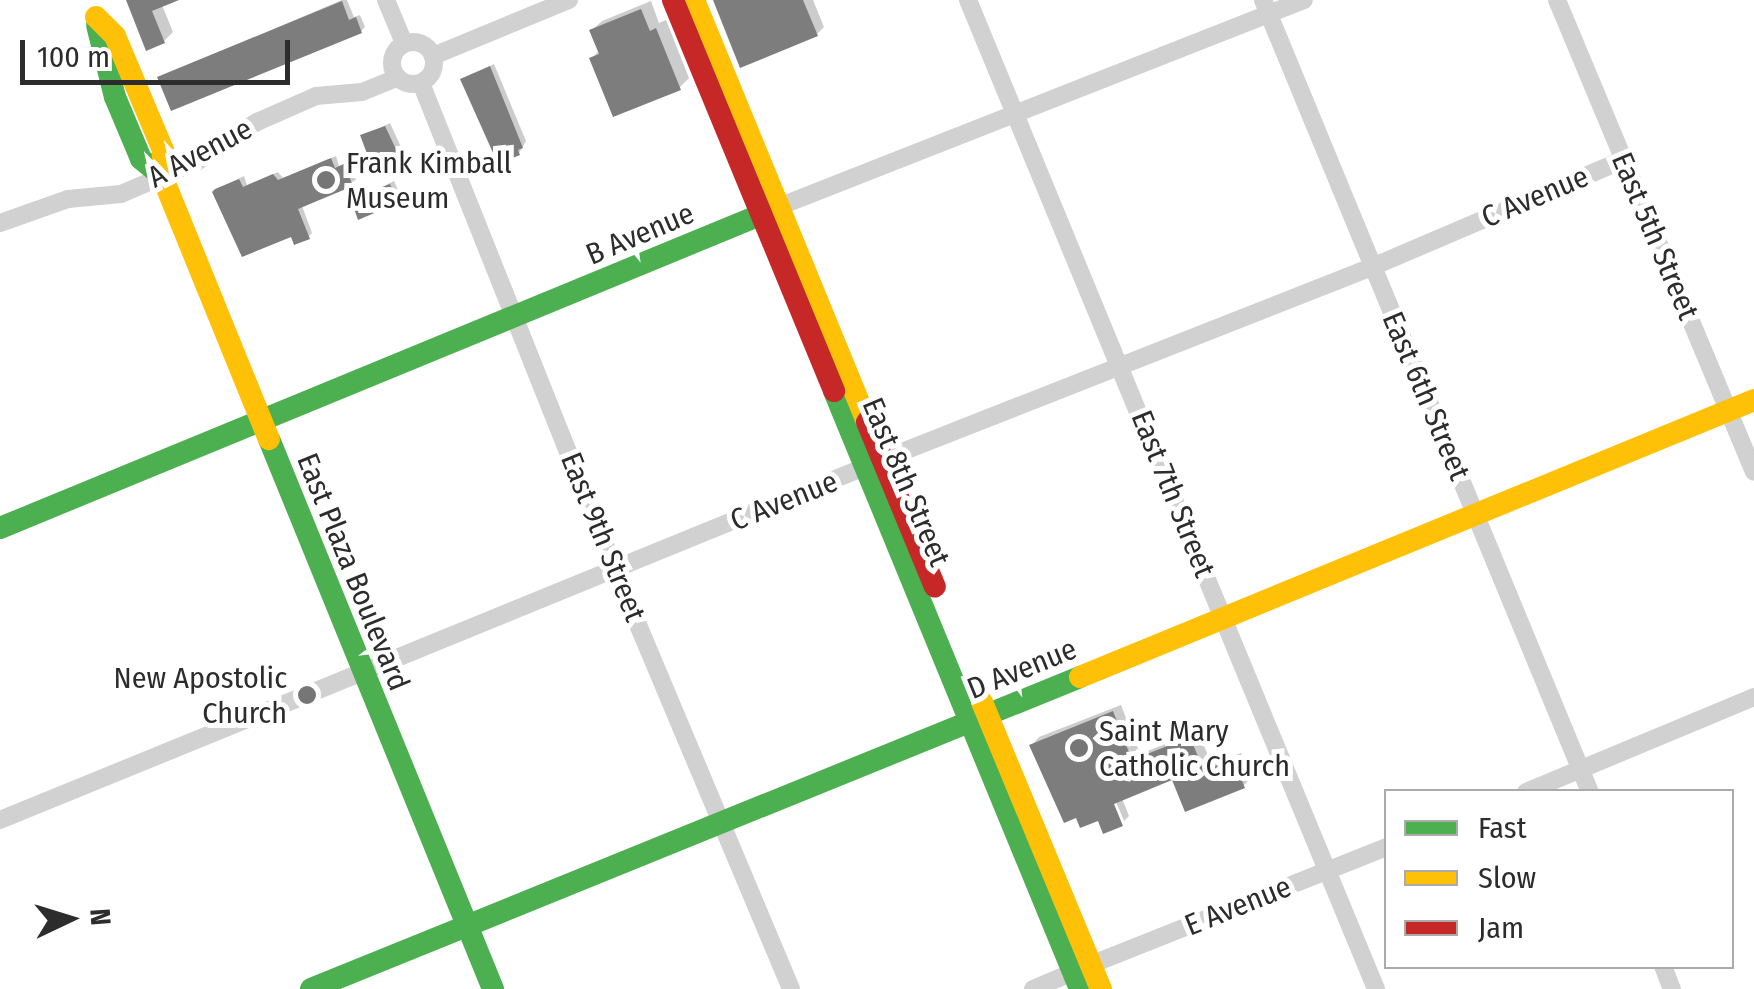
<!DOCTYPE html>
<html>
<head>
<meta charset="utf-8">
<style>
	body { margin:0 }
	#map { position:relative; width:1754px; height:989px; overflow:hidden; background:#fff; font-family:"Fira Sans Condensed",sans-serif }
	div>[style] { position:absolute }
	.shadow>* { inset:0; background:#0003 }
	.building>* { inset:0; background:#7d7d7d }
	.street>* { height:18px; margin:-9px; padding:0 9px; transform-origin:9px; border-radius:9px; background:#d1d1d1 }
	.street>.ring { margin:-9px; padding:0; box-sizing:content-box; background:none; border:18px solid #d1d1d1; border-radius:50% }
	.fast>* { height:22px; margin:-11px; padding:0 11px; transform-origin:11px; border-radius:11px; background:#4caf50 }
	.slow>* { height:22px; margin:-11px; padding:0 11px; transform-origin:11px; border-radius:11px; background:#ffc107 }
	.jam>* { height:22px; margin:-11px; padding:0 11px; transform-origin:11px; border-radius:11px; background:#c62828 }
	.dots>* { width:28px; height:28px; translate:-50% -50%; box-sizing:border-box; border:5px solid #fff; border-radius:50% }
	span { translate:-50% -50%; white-space:nowrap; text-align:center; line-height:1.15; -webkit-text-stroke:10px #fff; paint-order:stroke }
	.street-label { font-size:30px; color:#2c2c2c }
	.poi-label { font-size:30px; color:#2c2c2c }
	.left { translate:0 -50%; text-align:left }
	.right { translate:-100% -50%; text-align:right }
	.legend { position:absolute; left:1384px; top:789px; width:350px; height:180px; box-sizing:border-box; background:#fff; border:2px solid #ababab; margin:0; padding:12px 18px; list-style:none; font-size:30px; color:#2c2c2c }
	.legend li { display:flex; align-items:center; gap:20px; height:50px }
	.legend b { width:50px; border:2px solid #ababab }
	.north { position:absolute; left:20px; top:869px; width:100px; height:100px; -webkit-text-stroke:8px #fff; paint-order:stroke; rotate:86deg; font-size:28px; font-weight:700; line-height:40px; text-align:center; color:#2c2c2c }
	.north::after { content:''; display:block; margin:auto; width:35px; height:45px; background:#2c2c2c; clip-path:polygon(50% 0,100% 100%,50% 72%,0 100%) }
	.scale { position:absolute; left:20px; top:40px; width:270px; height:45px; box-sizing:border-box; border:5px solid #2c2c2c; border-top:0; padding-left:12px; font-size:30px; line-height:35px; white-space:nowrap; color:#2c2c2c; -webkit-text-stroke:8px #fff; paint-order:stroke }
</style>
</head>
<body>
<div id="map">
	<div class="shadow">
		<div style="clip-path:polygon(128px 0,174px 0,162px 5px,173px 32px,164px 41px)"></div>
		<div style="clip-path:polygon(342px 0,347px 0,354px 17px,360px 15px,365px 27px,361px 31px,160px 77px)"></div>
		<div style="clip-path:polygon(716px 0,813px 0,824px 27px,817px 34px)"></div>
		<div style="clip-path:polygon(651px 1px,659px 23px,666px 20px,689px 78px,679px 88px,592px 58px,600px 50px,592px 30px,602px 21px)"></div>
		<div style="clip-path:polygon(494px 64px,526px 141px,519px 153px,463px 79px)"></div>
		<div style="clip-path:polygon(390px 123px,406px 158px,402px 162px,363px 136px)"></div>
		<div style="clip-path:polygon(336px 156px,339px 166px,349px 162px,356px 180px,302px 206px,312px 233px,308px 237px,292px 234px,217px 189px,244px 176px,247px 185px,278px 172px,283px 178px)"></div>
		<div style="clip-path:polygon(394px 181px,401px 197px,396px 201px,353px 201px)"></div>
		<div style="clip-path:polygon(1121px 705px,1140px 754px,1198px 731px,1212px 765px,1241px 753px,1251px 778px,1244px 785px,1174px 777px,1122px 798px,1129px 816px,1124px 821px,1112px 792px,1099px 817px,1032px 745px,1039px 737px)"></div>
	</div>
	<div class="building">
		<div style="clip-path:polygon(126px 0,179px 0,152px 11px,165px 43px,146px 51px)"></div>
		<div style="clip-path:polygon(713px 0,803px 0,818px 36px,740px 68px)"></div>
		<div style="clip-path:polygon(342px 1px,349px 20px,356px 17px,362px 33px,171px 111px,157px 77px)"></div>
		<div style="clip-path:polygon(641px 9px,650px 31px,656px 28px,681px 90px,613px 117px,589px 58px,599px 54px,589px 30px)"></div>
		<div style="clip-path:polygon(490px 66px,523px 148px,518px 150px,520px 155px,498px 164px,460px 79px)"></div>
		<div style="clip-path:polygon(385px 126px,403px 164px,383px 172px,369px 159px,360px 135px)"></div>
		<div style="clip-path:polygon(331px 158px,335px 168px,344px 164px,353px 186px,298px 209px,310px 239px,294px 245px,291px 237px,242px 257px,212px 192px,215px 189px,239px 179px,243px 187px,273px 174px,278px 180px)"></div>
		<div style="clip-path:polygon(390px 184px,398px 203px,358px 220px,351px 200px)"></div>
		<div style="clip-path:polygon(1113px 711px,1132px 760px,1190px 737px,1204px 771px,1233px 759px,1245px 788px,1185px 812px,1172px 780px,1114px 804px,1123px 826px,1103px 834px,1098px 821px,1080px 828px,1076px 818px,1064px 823px,1029px 745px)"></div>
	</div>
	<div class="street">
		<div style="left:386px;top:0;width:47px;rotate:67.3deg"></div>
		<div style="left:968px;top:0;width:1070px;rotate:67.58deg"></div>
		<div style="left:1263px;top:0;width:857px;rotate:67.57deg"></div>
		<div style="left:1557px;top:0;width:511px;rotate:67.35deg"></div>
		<div class="ring" style="left:392px;top:42px;width:24px;height:24px"></div>
		<div style="left:433px;top:56px;width:147px;rotate:-22.4deg"></div>
		<div style="left:421px;top:83px;width:524px;rotate:68.28deg"></div>
		<div style="left:615px;top:570px;width:454px;rotate:67.2deg"></div>
		<div style="left:778px;top:207px;width:565px;rotate:-21.48deg"></div>
		<div style="left:0;top:223px;width:72px;rotate:-19.4deg"></div>
		<div style="left:68px;top:199px;width:53px;rotate:-5.4deg"></div>
		<div style="left:121px;top:194px;width:84px;rotate:-23.2deg"></div>
		<div style="left:198px;top:161px;width:71px;rotate:-33.5deg"></div>
		<div style="left:257px;top:122px;width:64px;rotate:-23.8deg"></div>
		<div style="left:316px;top:96px;width:46px;rotate:-5deg"></div>
		<div style="left:362px;top:92px;width:38px;rotate:-22deg"></div>
		<div style="left:1526px;top:792px;width:247px;rotate:-22.6deg"></div>
		<div style="left:0;top:820px;width:955px;rotate:-22.21deg"></div>
		<div style="left:884px;top:459px;width:524px;rotate:-21.48deg"></div>
		<div style="left:1372px;top:267px;width:273px;rotate:-23.1deg"></div>
		<div style="left:1090px;top:965px;width:319px;rotate:-21.7deg"></div>
		<div style="left:1663px;top:966px;width:25px;rotate:69deg"></div>
		<div style="left:1033px;top:989px;width:43px;rotate:-23deg"></div>
	</div>
	<div class="fast">
		<div style="left:97px;top:25px;width:74px;rotate:76deg"></div>
		<div style="left:115px;top:97px;width:67px;rotate:67.2deg"></div>
		<div style="left:141px;top:159px;width:27px;rotate:39deg"></div>
		<div style="left:834px;top:391px;width:647px;rotate:67.64deg"></div>
		<div style="left:269px;top:439px;width:594px;rotate:67.84deg"></div>
		<div style="left:0;top:528px;width:840px;rotate:-22.38deg"></div>
		<div style="left:311px;top:989px;width:830px;rotate:-22.08deg"></div>
	</div>
	<div class="slow">
		<div style="left:694px;top:0;width:456px;rotate:67.7deg"></div>
		<div style="left:96px;top:17px;width:27px;rotate:45deg"></div>
		<div style="left:115px;top:36px;width:124px;rotate:67.2deg"></div>
		<div style="left:163px;top:150px;width:26px;rotate:92deg"></div>
		<div style="left:162px;top:176px;width:284px;rotate:67.9deg"></div>
		<div style="left:1080px;top:677px;width:729px;rotate:-22.34deg"></div>
		<div style="left:982px;top:702px;width:311px;rotate:67.5deg"></div>
	</div>
	<div class="jam">
		<div style="left:673px;top:0;width:423px;rotate:67.6deg"></div>
		<div style="left:867px;top:422px;width:178px;rotate:67.6deg"></div>
	</div>
	<div class="dots">
		<div style="left:326px;top:180px;background:#767676"></div>
		<div style="left:307px;top:695px;background:#767676"></div>
		<div style="left:1079px;top:748px;background:#767676"></div>
	</div>
	<div class="street-label">
		<span style="left:200px;top:153px;rotate:-28deg">A Avenue</span>
		<span style="left:1535px;top:197px;rotate:-23deg">C Avenue</span>
		<span style="left:640px;top:234px;rotate:-23deg">B Avenue</span>
		<span style="left:1655px;top:236px;rotate:67deg">East 5th Street</span>
		<span style="left:1426px;top:396px;rotate:67deg">East 6th Street</span>
		<span style="left:906px;top:482px;rotate:67deg">East 8th Street</span>
		<span style="left:1173px;top:494px;rotate:68deg">East 7th Street</span>
		<span style="left:784px;top:501px;rotate:-22deg">C Avenue</span>
		<span style="left:603px;top:537px;rotate:68deg">East 9th Street</span>
		<span style="left:353px;top:572px;rotate:68deg">East Plaza Boulevard</span>
		<span style="left:1022px;top:669px;rotate:-22deg">D Avenue</span>
		<span style="left:1238px;top:906px;rotate:-22deg">E Avenue</span>
	</div>
	<div class="poi-label">
		<span class="left" style="left:346px;top:180px">Frank Kimball<br>Museum</span>
		<span class="right" style="left:287px;top:695px">New Apostolic<br>Church</span>
		<span class="left" style="left:1099px;top:748px">Saint Mary<br>Catholic Church</span>
	</div>
	<ul class="legend">
	<li><b style="height:12px;background:#4caf50"></b>Fast</li>
	<li><b style="height:12px;background:#ffc107"></b>Slow</li>
	<li><b style="height:12px;background:#c62828"></b>Jam</li>
	</ul>
	<div class="north">N</div>
	<div class="scale">100 m</div>
</div>
</body>
</html>
